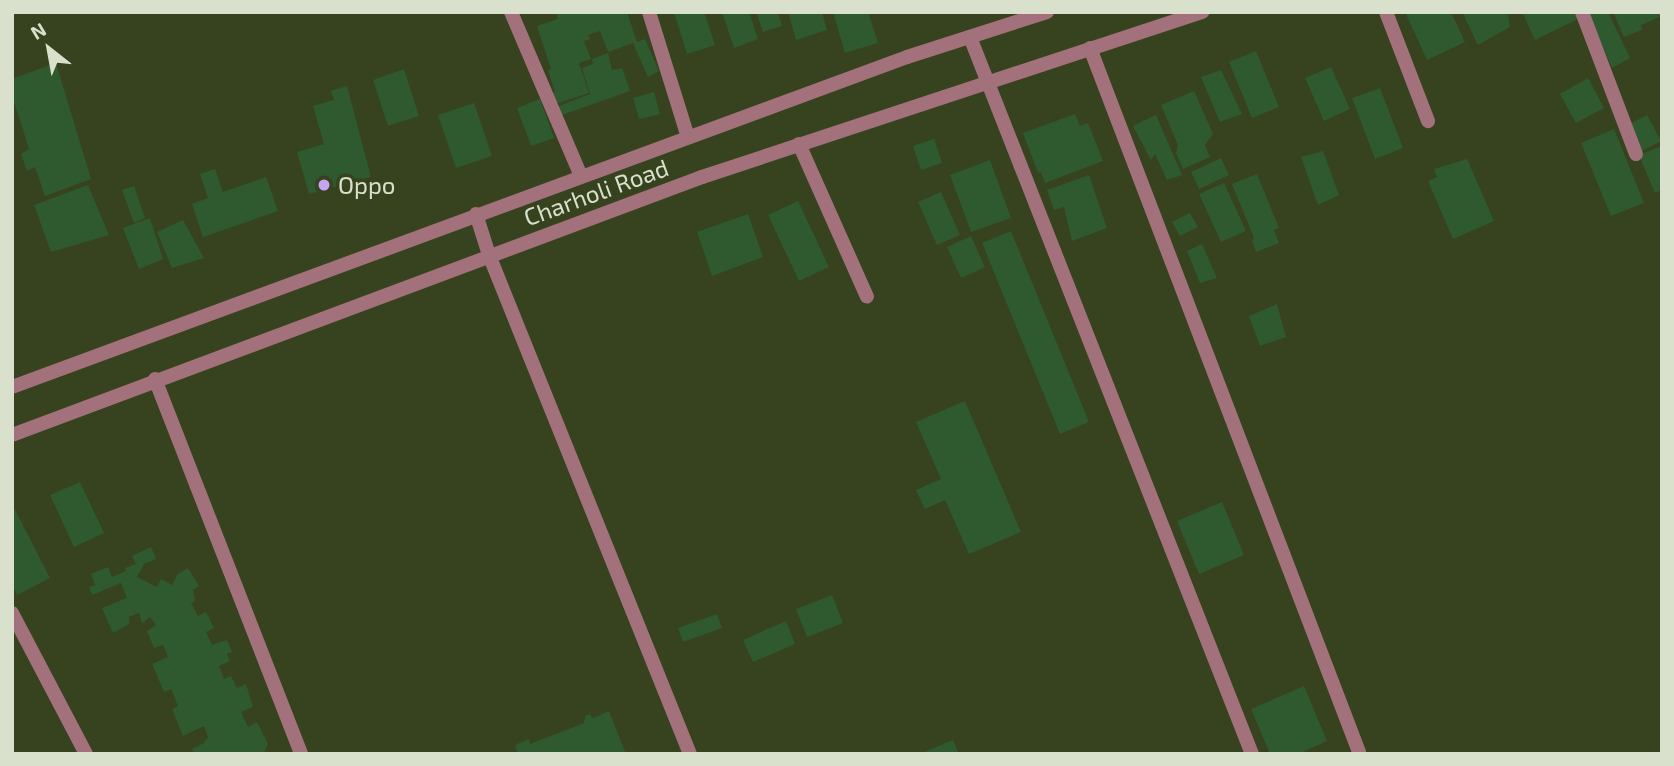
<!DOCTYPE html>
<html>
<head>
<meta charset="utf-8">
<style>
	body { margin:0 }
	#map { position:relative; width:1674px; height:766px; overflow:hidden; background:#37421f; font-family:"Exo 2",sans-serif }
	div>[style] { position:absolute }
	.building>* { inset:0; background:#2f5a2f }
	.service>* { height:14px; margin:-7px; padding:0 7px; transform-origin:7px; border-radius:7px; background:#a2717c }
	.minor>* { height:14px; margin:-7px; padding:0 7px; transform-origin:7px; border-radius:7px; background:#a2717c }
	.tertiary>* { height:14px; margin:-7px; padding:0 7px; transform-origin:7px; border-radius:7px; background:#a2717c }
	.dots>* { width:19px; height:19px; translate:-50% -50%; box-sizing:border-box; border:4px solid #37421f; border-radius:50% }
	span { translate:-50% -50%; white-space:nowrap; text-align:center; line-height:1.15; -webkit-text-stroke:7px #37421f; paint-order:stroke }
	.poi-label { font-size:24px; color:#d9e1cd }
	.left { translate:0 -50%; text-align:left }
	.street-label { font-size:24px; color:#d9e1cd }
	.frame { position:absolute; inset:0; border:14px solid #d9e1cd; pointer-events:none }
	.north { position:absolute; left:14px; top:14px; width:70px; height:70px; -webkit-text-stroke:5px #37421f; paint-order:stroke; rotate:329deg; font-size:19px; font-weight:700; line-height:28px; text-align:center; color:#d9e1cd }
	.north::after { content:''; display:block; margin:auto; width:24px; height:32px; background:#d9e1cd; clip-path:polygon(50% 0,100% 100%,50% 72%,0 100%) }
</style>
</head>
<body>
<div id="map">
	<div class="building">
		<div style="clip-path:polygon(556px 12px,627px 12px,637px 42px,645px 39px,659px 71px,648px 77px,633px 43px,608px 52px,600px 31px,588px 35px,590px 39px,584px 41px,591px 59px,579px 63px,589px 93px,555px 104px,551px 93px,555px 92px,548px 70px,551px 69px,537px 26px,558px 19px)"></div>
		<div style="clip-path:polygon(674px 12px,704px 12px,715px 45px,687px 54px)"></div>
		<div style="clip-path:polygon(722px 12px,749px 12px,758px 39px,734px 48px)"></div>
		<div style="clip-path:polygon(756px 12px,778px 12px,782px 26px,763px 32px)"></div>
		<div style="clip-path:polygon(788px 12px,822px 12px,827px 30px,796px 40px)"></div>
		<div style="clip-path:polygon(833px 12px,868px 12px,878px 43px,845px 53px)"></div>
		<div style="clip-path:polygon(1405px 12px,1451px 12px,1465px 42px,1427px 60px)"></div>
		<div style="clip-path:polygon(1462px 12px,1507px 12px,1510px 27px,1478px 45px)"></div>
		<div style="clip-path:polygon(1522px 12px,1577px 12px,1580px 18px,1535px 40px)"></div>
		<div style="clip-path:polygon(1594px 12px,1608px 12px,1630px 58px,1612px 68px,1589px 15px)"></div>
		<div style="clip-path:polygon(1613px 12px,1662px 12px,1662px 16px,1641px 25px,1642px 30px,1624px 37px)"></div>
		<div style="clip-path:polygon(1256px 51px,1279px 107px,1252px 118px,1229px 62px)"></div>
		<div style="clip-path:polygon(608px 53px,612px 70px,622px 68px,630px 91px,559px 116px,556px 107px,590px 94px,582px 68px,593px 64px,592px 59px)"></div>
		<div style="clip-path:polygon(56px 63px,91px 179px,45px 196px,35px 167px,27px 171px,21px 154px,29px 149px,12px 95px,12px 79px)"></div>
		<div style="clip-path:polygon(1331px 67px,1350px 109px,1324px 121px,1305px 78px)"></div>
		<div style="clip-path:polygon(404px 69px,419px 116px,388px 126px,373px 80px)"></div>
		<div style="clip-path:polygon(1221px 70px,1242px 114px,1220px 122px,1201px 77px)"></div>
		<div style="clip-path:polygon(1588px 78px,1604px 108px,1576px 123px,1560px 94px)"></div>
		<div style="clip-path:polygon(347px 86px,371px 177px,309px 194px,297px 152px,324px 144px,313px 106px,334px 100px,331px 91px)"></div>
		<div style="clip-path:polygon(1380px 88px,1403px 148px,1375px 159px,1352px 98px)"></div>
		<div style="clip-path:polygon(1194px 91px,1213px 134px,1205px 145px,1210px 157px,1183px 169px,1176px 153px,1178px 145px,1161px 105px)"></div>
		<div style="clip-path:polygon(654px 92px,660px 114px,639px 119px,633px 98px)"></div>
		<div style="clip-path:polygon(540px 99px,554px 138px,531px 146px,517px 108px)"></div>
		<div style="clip-path:polygon(474px 103px,492px 156px,456px 168px,438px 115px)"></div>
		<div style="clip-path:polygon(1075px 114px,1080px 126px,1088px 123px,1103px 161px,1045px 183px,1041px 172px,1038px 173px,1023px 133px)"></div>
		<div style="clip-path:polygon(1156px 115px,1182px 175px,1167px 180px,1155px 154px,1151px 160px,1133px 126px)"></div>
		<div style="clip-path:polygon(1647px 115px,1661px 141px,1640px 152px,1626px 126px)"></div>
		<div style="clip-path:polygon(1614px 129px,1644px 203px,1611px 216px,1581px 143px)"></div>
		<div style="clip-path:polygon(934px 139px,942px 163px,921px 170px,913px 146px)"></div>
		<div style="clip-path:polygon(1662px 146px,1662px 190px,1655px 193px,1639px 155px)"></div>
		<div style="clip-path:polygon(1323px 151px,1339px 195px,1318px 205px,1301px 157px)"></div>
		<div style="clip-path:polygon(1221px 158px,1229px 175px,1199px 189px,1191px 172px)"></div>
		<div style="clip-path:polygon(1467px 159px,1494px 221px,1453px 239px,1428px 181px,1437px 177px,1434px 169px)"></div>
		<div style="clip-path:polygon(990px 160px,1011px 218px,971px 232px,950px 175px)"></div>
		<div style="clip-path:polygon(215px 169px,223px 192px,266px 177px,278px 211px,203px 237px,192px 204px,208px 198px,200px 174px)"></div>
		<div style="clip-path:polygon(1257px 174px,1279px 228px,1274px 230px,1279px 243px,1256px 252px,1252px 241px,1254px 238px,1232px 184px)"></div>
		<div style="clip-path:polygon(1089px 175px,1107px 228px,1072px 241px,1064px 207px,1054px 210px,1047px 190px)"></div>
		<div style="clip-path:polygon(1224px 183px,1246px 231px,1221px 242px,1199px 194px)"></div>
		<div style="clip-path:polygon(88px 185px,109px 235px,51px 252px,34px 205px)"></div>
		<div style="clip-path:polygon(134px 186px,145px 218px,134px 223px,122px 190px)"></div>
		<div style="clip-path:polygon(941px 192px,960px 235px,937px 245px,918px 202px)"></div>
		<div style="clip-path:polygon(798px 201px,829px 267px,799px 281px,768px 215px)"></div>
		<div style="clip-path:polygon(1190px 213px,1198px 227px,1180px 236px,1172px 222px)"></div>
		<div style="clip-path:polygon(748px 214px,763px 257px,712px 276px,697px 232px)"></div>
		<div style="clip-path:polygon(150px 218px,163px 259px,139px 269px,123px 228px)"></div>
		<div style="clip-path:polygon(183px 220px,204px 258px,172px 268px,157px 232px)"></div>
		<div style="clip-path:polygon(1011px 231px,1089px 422px,1060px 434px,982px 243px)"></div>
		<div style="clip-path:polygon(971px 236px,985px 267px,961px 278px,947px 247px)"></div>
		<div style="clip-path:polygon(1202px 244px,1217px 278px,1200px 283px,1187px 251px)"></div>
		<div style="clip-path:polygon(1277px 304px,1286px 337px,1260px 346px,1249px 316px)"></div>
		<div style="clip-path:polygon(965px 401px,1021px 532px,969px 554px,945px 500px,925px 509px,916px 490px,941px 479px,916px 422px)"></div>
		<div style="clip-path:polygon(80px 482px,104px 533px,74px 547px,50px 495px)"></div>
		<div style="clip-path:polygon(1222px 502px,1244px 555px,1199px 574px,1177px 521px)"></div>
		<div style="clip-path:polygon(12px 504px,50px 578px,17px 595px,12px 585px)"></div>
		<div style="clip-path:polygon(151px 547px,156px 559px,144px 564px,137px 577px,157px 587px,161px 579px,172px 585px,178px 574px,188px 568px,199px 586px,193px 590px,195px 601px,191px 603px,198px 616px,206px 612px,214px 628px,206px 632px,212px 645px,227px 640px,232px 652px,227px 654px,230px 661px,219px 666px,224px 679px,231px 676px,237px 688px,246px 684px,253px 707px,241px 712px,248px 727px,257px 722px,268px 744px,263px 754px,194px 754px,192px 749px,204px 743px,208px 737px,204px 726px,183px 736px,172px 709px,178px 706px,171px 689px,164px 692px,152px 664px,168px 657px,163px 645px,154px 648px,147px 631px,156px 625px,150px 617px,142px 623px,139px 613px,129px 617px,129px 624px,113px 633px,102px 608px,127px 598px,121px 583px,92px 595px,89px 587px,95px 585px,91px 574px,108px 567px,112px 577px,126px 571px,125px 568px,136px 564px,132px 556px)"></div>
		<div style="clip-path:polygon(832px 595px,843px 623px,807px 637px,796px 609px)"></div>
		<div style="clip-path:polygon(717px 614px,722px 628px,683px 642px,678px 628px)"></div>
		<div style="clip-path:polygon(786px 621px,795px 644px,753px 662px,743px 640px)"></div>
		<div style="clip-path:polygon(1304px 686px,1327px 741px,1298px 754px,1270px 754px,1251px 709px)"></div>
		<div style="clip-path:polygon(609px 711px,626px 754px,518px 754px,515px 745px,529px 739px,530px 744px,584px 723px,585px 716px,589px 714px,593px 718px)"></div>
		<div style="clip-path:polygon(953px 740px,959px 754px,919px 754px)"></div>
	</div>
	<div class="service">
		<div style="left:511px;top:12px;width:178px;rotate:66.9deg"></div>
		<div style="left:155px;top:379px;width:402px;rotate:68.7deg"></div>
	</div>
	<div class="minor">
		<div style="left:649px;top:12px;width:131px;rotate:72.7deg"></div>
		<div style="left:1386px;top:12px;width:117px;rotate:68.9deg"></div>
		<div style="left:1582px;top:12px;width:152px;rotate:69.2deg"></div>
		<div style="left:970px;top:37px;width:770px;rotate:68.53deg"></div>
		<div style="left:1090px;top:48px;width:754px;rotate:69.09deg"></div>
		<div style="left:799px;top:144px;width:167px;rotate:66deg"></div>
		<div style="left:476px;top:214px;width:43px;rotate:72.4deg"></div>
		<div style="left:489px;top:255px;width:538px;rotate:68.06deg"></div>
		<div style="left:12px;top:613px;width:159px;rotate:62.3deg"></div>
	</div>
	<div class="tertiary">
		<div style="left:12px;top:387px;width:954px;rotate:-20.24deg"></div>
		<div style="left:907px;top:57px;width:147px;rotate:-17.8deg"></div>
		<div style="left:12px;top:435px;width:737px;rotate:-20.5deg"></div>
		<div style="left:702px;top:177px;width:527px;rotate:-18.26deg"></div>
	</div>
	<div class="dots">
		<div style="left:324px;top:185px;background:#c6a6f0"></div>
	</div>
	<div class="poi-label">
		<span class="left" style="left:338px;top:185px">Oppo</span>
	</div>
	<div class="street-label">
		<span style="left:596px;top:192px;rotate:-20deg">Charholi Road</span>
	</div>
	<div class="frame"></div>
	<div class="north">N</div>
</div>
</body>
</html>
